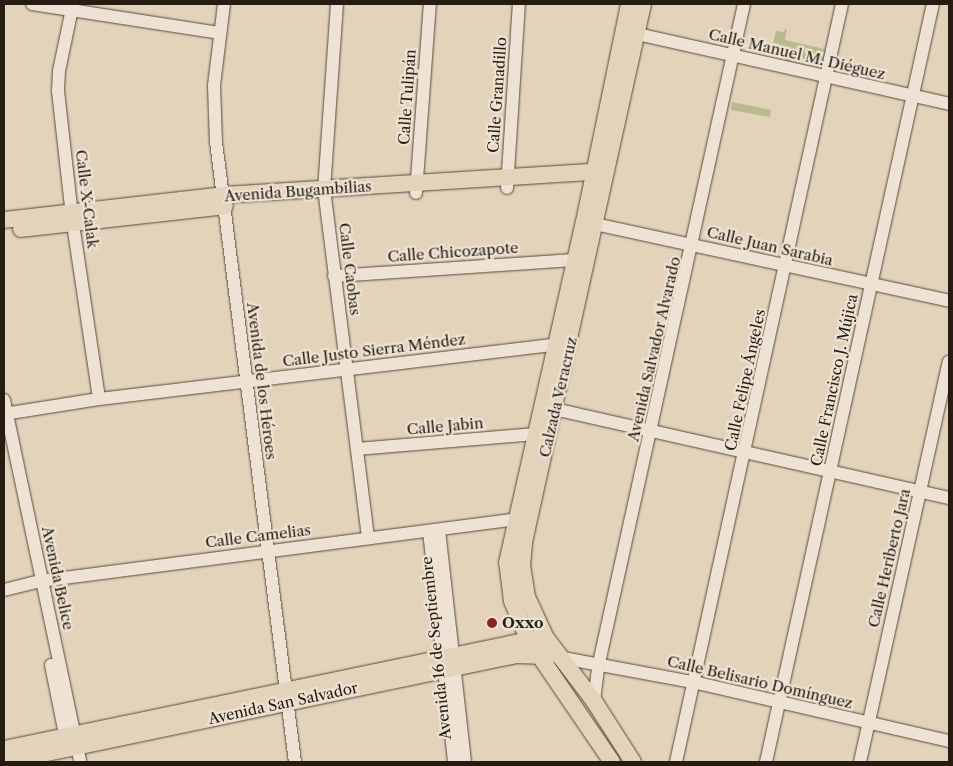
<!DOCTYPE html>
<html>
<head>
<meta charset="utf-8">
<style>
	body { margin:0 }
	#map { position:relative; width:953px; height:766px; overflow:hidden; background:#e4d3bb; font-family:"Libre Caslon Text",serif }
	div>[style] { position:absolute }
	.green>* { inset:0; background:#b8bb8d }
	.roads { filter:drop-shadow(0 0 1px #564a3c) drop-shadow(0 0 1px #564a3c) }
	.minor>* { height:12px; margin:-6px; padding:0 6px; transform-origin:6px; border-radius:6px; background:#ede2d3 }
	.major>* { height:16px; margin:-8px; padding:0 8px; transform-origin:8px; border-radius:8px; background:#e4d3bb }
	.dots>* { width:14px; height:14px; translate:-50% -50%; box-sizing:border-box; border:2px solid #ede2d3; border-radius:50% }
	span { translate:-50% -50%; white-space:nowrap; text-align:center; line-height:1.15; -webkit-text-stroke:4.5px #ede2d3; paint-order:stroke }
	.street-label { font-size:15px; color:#271c12 }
	.poi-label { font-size:15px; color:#271c12; font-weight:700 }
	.left { translate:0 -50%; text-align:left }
	.frame { position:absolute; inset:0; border:5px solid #271c12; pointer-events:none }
</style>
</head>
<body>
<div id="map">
	<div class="green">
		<div style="clip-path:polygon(785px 29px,787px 29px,785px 40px,829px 50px,825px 71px,784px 62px,786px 54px,777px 52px,779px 44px,773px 43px,776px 31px,784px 32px)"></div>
		<div style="clip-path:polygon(732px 102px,771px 110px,770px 117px,731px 110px)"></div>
	</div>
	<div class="roads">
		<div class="minor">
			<div style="left:32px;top:4px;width:189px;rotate:8.8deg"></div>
			<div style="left:73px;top:4px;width:68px;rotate:101.8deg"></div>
			<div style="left:59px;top:71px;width:20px;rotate:93deg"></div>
			<div style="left:58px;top:91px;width:134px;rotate:83.6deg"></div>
			<div style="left:73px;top:224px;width:177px;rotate:81.5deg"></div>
			<div style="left:224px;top:4px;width:83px;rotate:97deg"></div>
			<div style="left:214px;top:86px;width:56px;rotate:88deg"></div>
			<div style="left:216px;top:142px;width:625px;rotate:82.74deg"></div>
			<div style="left:337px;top:4px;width:185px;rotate:94deg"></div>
			<div style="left:324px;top:189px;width:352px;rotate:82.8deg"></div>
			<div style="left:637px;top:34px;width:320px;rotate:12.6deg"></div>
			<div style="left:507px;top:188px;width:184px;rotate:-86.3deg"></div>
			<div style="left:416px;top:193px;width:190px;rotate:-85.8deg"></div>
			<div style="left:585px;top:222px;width:372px;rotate:12.2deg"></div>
			<div style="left:334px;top:276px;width:242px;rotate:-3.8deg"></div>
			<div style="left:4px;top:400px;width:370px;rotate:78.1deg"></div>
			<div style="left:554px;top:409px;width:405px;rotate:12.7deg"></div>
			<div style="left:4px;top:414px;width:96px;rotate:-9deg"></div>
			<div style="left:99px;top:399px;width:467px;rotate:-6.8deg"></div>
			<div style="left:357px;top:449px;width:179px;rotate:-4.8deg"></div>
			<div style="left:439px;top:530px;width:233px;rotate:83.6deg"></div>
			<div style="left:429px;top:531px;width:232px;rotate:83.8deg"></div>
			<div style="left:4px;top:590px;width:38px;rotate:-14deg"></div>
			<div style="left:41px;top:581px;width:480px;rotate:-7.4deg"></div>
			<div style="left:563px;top:658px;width:132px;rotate:10.5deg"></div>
			<div style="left:693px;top:682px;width:263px;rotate:13deg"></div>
			<div style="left:51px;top:665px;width:81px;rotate:78.6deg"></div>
			<div style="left:594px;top:701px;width:38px;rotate:-83deg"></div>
			<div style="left:599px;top:663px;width:675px;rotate:-77.59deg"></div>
			<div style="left:676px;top:762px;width:776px;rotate:-77.65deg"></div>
			<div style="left:766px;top:762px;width:776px;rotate:-77.58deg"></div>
			<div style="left:860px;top:762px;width:410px;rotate:-77.5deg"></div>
		</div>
		<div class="major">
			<div style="left:4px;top:220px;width:221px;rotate:-6.5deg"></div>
			<div style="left:224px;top:195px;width:370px;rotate:-3.6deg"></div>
			<div style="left:21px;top:229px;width:205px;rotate:-6.4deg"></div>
			<div style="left:4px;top:749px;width:546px;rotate:-11.72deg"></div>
			<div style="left:4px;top:762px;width:523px;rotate:-11.8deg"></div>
			<div style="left:516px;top:655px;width:32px;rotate:2deg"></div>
			<div style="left:612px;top:762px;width:149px;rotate:-124.3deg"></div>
			<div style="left:528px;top:639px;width:41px;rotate:-112.8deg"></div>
			<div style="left:512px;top:601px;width:38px;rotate:-97deg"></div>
			<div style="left:507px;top:563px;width:350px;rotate:-77.3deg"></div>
			<div style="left:584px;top:222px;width:223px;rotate:-78.3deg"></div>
			<div style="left:633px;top:762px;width:72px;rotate:-122.6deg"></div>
			<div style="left:594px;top:701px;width:79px;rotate:-127.3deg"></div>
			<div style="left:546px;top:638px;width:45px;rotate:-114.9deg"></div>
			<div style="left:527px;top:597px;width:31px;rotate:-99deg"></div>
			<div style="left:522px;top:566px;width:24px;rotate:-85deg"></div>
			<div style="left:524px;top:542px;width:551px;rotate:-77.53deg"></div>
		</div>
	</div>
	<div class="dots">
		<div style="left:492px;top:623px;background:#8f2418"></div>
	</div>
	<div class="street-label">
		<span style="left:797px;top:54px;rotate:13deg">Calle Manuel M. Diéguez</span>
		<span style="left:497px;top:95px;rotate:-86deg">Calle Granadillo</span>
		<span style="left:407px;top:97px;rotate:-86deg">Calle Tulipán</span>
		<span style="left:298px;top:191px;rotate:-4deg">Avenida Bugambilias</span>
		<span style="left:87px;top:199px;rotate:83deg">Calle X-Calak</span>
		<span style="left:770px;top:246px;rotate:13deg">Calle Juan Sarabia</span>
		<span style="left:453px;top:252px;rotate:-4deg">Calle Chicozapote</span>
		<span style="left:350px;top:269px;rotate:83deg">Calle Caobas</span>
		<span style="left:654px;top:349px;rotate:-77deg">Avenida Salvador Alvarado</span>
		<span style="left:374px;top:350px;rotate:-7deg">Calle Justo Sierra Méndez</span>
		<span style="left:745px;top:380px;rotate:-78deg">Calle Felipe Ángeles</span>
		<span style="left:834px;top:380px;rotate:-78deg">Calle Francisco J. Mújica</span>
		<span style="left:262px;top:381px;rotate:83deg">Avenida de los Héroes</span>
		<span style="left:558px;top:397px;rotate:-77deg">Calzada Veracruz</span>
		<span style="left:445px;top:426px;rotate:-5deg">Calle Jabin</span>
		<span style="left:258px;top:536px;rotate:-7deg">Calle Camelias</span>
		<span style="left:889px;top:558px;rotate:-77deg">Calle Heriberto Jara</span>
		<span style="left:58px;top:578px;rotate:78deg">Avenida Belice</span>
		<span style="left:436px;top:648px;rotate:-96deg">Avenida 16 de Septiembre</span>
		<span style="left:760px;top:682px;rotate:13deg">Calle Belisario Domínguez</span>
		<span style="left:283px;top:703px;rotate:-12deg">Avenida San Salvador</span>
	</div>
	<div class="poi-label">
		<span class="left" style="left:502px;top:623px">Oxxo</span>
	</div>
	<div class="frame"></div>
</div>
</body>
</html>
